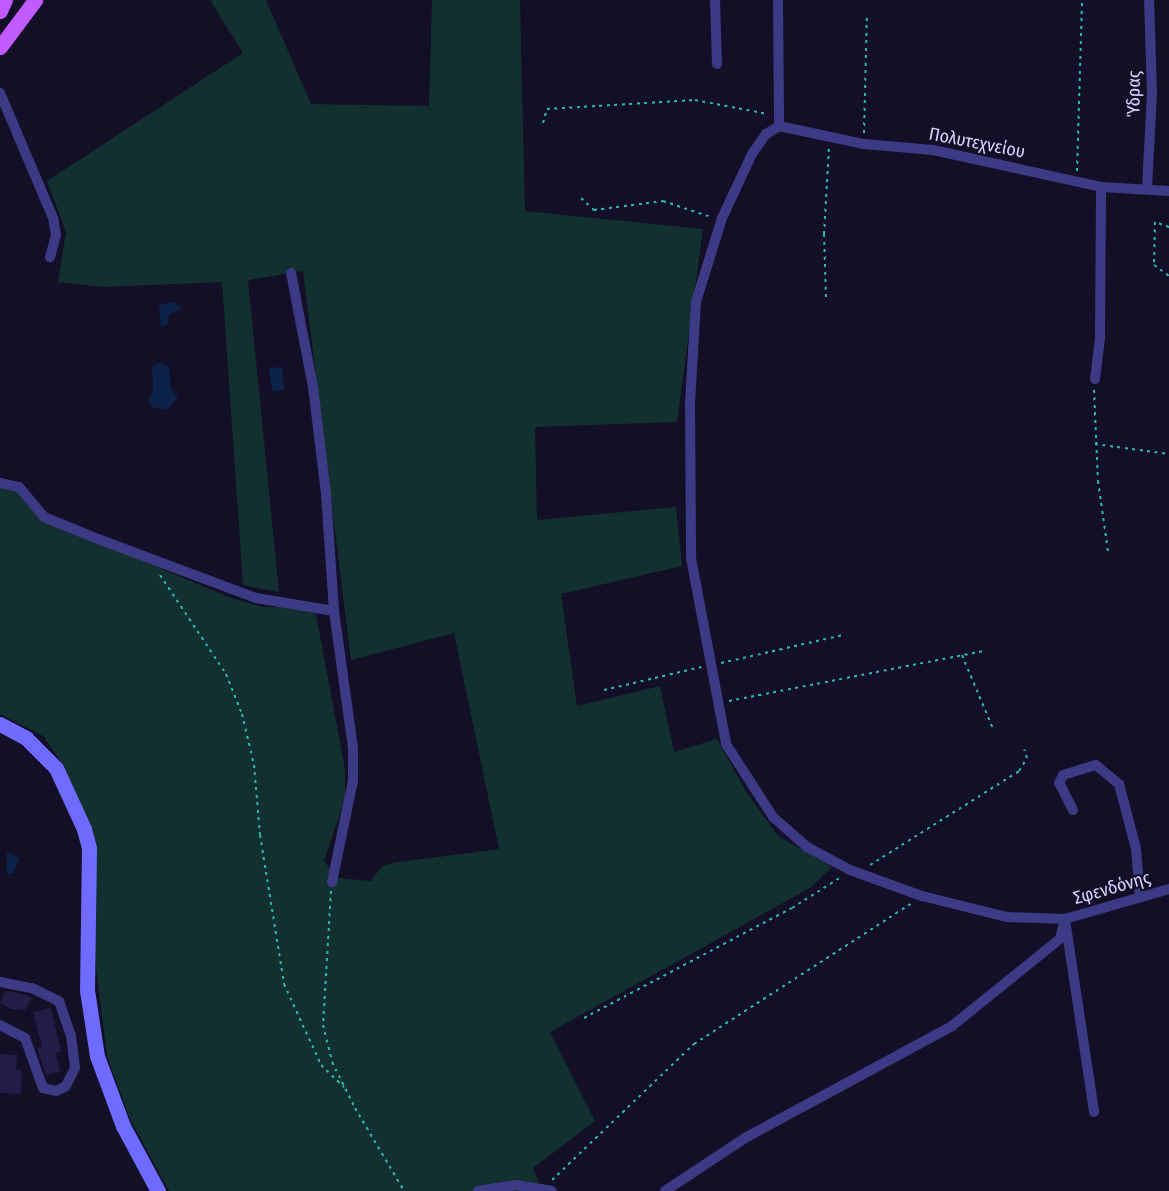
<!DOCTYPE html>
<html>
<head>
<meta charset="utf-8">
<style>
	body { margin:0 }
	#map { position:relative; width:1169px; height:1191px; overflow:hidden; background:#130f26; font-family:"Fira Sans Condensed",sans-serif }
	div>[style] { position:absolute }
	.green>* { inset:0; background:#12302f }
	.water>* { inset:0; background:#0c2248 }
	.building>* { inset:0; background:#241b47 }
	.path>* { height:2px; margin-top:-1px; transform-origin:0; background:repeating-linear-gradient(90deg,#2fb8b0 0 3px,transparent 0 7.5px) }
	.street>* { height:10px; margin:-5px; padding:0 5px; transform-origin:5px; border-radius:5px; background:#3d3a85 }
	.secondary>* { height:15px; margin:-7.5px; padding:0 7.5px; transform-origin:7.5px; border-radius:7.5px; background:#6f6bff }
	.primary>* { height:15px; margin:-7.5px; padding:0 7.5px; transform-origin:7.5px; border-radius:7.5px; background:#c25bff }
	span { translate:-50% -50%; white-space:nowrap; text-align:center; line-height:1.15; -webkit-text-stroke:4.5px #130f26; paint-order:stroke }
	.street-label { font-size:18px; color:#d9d4ff }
</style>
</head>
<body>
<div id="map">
	<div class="green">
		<div style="clip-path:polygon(210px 0,266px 0,311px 104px,429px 106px,432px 0,520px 0,525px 211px,703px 229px,677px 422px,535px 427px,537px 520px,676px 507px,682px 566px,561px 594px,577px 706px,660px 686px,674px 752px,717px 739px,747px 793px,778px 836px,832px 867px,810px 888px,550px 1032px,595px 1121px,533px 1168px,542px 1191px,169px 1191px,130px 1119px,107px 1056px,95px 959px,94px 844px,86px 817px,62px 763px,43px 736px,0 714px,0 485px,18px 490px,36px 515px,228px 597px,263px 607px,288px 607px,316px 614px,345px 769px,345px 799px,324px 861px,337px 878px,371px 881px,381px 867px,392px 863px,499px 849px,454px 633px,351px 660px,303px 271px,248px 280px,279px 592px,243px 585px,222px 282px,103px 287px,58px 282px,66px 232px,47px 181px,243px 53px)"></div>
	</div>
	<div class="water">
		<div style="clip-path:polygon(174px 302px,182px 309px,169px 314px,168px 324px,161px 327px,159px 305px)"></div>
		<div style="clip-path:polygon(159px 363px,169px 366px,171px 389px,178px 397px,168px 410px,152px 407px,149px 400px,153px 388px,152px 367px)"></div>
		<div style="clip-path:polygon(282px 367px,284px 390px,272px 391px,269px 368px)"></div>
		<div style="clip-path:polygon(7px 852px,19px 858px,13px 874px,6px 873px)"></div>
	</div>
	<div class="building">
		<div style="clip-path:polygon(6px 991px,27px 995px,32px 998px,25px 1010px,11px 1009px,0 1003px)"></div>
		<div style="clip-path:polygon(51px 1008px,61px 1051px,56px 1053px,60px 1072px,46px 1075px,37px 1048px,42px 1047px,33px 1012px)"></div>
		<div style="clip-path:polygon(0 1054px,17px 1055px,16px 1070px,22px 1070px,21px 1094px,0 1093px)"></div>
	</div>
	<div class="path">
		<div style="left:543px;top:123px;width:15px;rotate:-74deg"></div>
		<div style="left:547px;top:109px;width:148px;rotate:-3.5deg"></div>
		<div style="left:695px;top:100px;width:74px;rotate:10.9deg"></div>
		<div style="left:864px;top:133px;width:120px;rotate:-88.6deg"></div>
		<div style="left:1077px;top:171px;width:171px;rotate:-88.3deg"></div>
		<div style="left:581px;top:198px;width:18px;rotate:43deg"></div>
		<div style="left:594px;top:210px;width:70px;rotate:-7.4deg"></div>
		<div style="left:663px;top:201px;width:51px;rotate:18.4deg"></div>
		<div style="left:1169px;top:227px;width:15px;rotate:-160deg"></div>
		<div style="left:1155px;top:222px;width:43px;rotate:91.3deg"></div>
		<div style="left:1154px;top:265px;width:19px;rotate:36deg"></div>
		<div style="left:826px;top:297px;width:63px;rotate:-91.8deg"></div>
		<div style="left:824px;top:234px;width:87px;rotate:-86.7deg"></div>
		<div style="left:1094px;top:390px;width:91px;rotate:87.5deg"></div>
		<div style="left:1098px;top:481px;width:71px;rotate:81.9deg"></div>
		<div style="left:1095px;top:444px;width:75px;rotate:7.7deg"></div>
		<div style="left:160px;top:575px;width:119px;rotate:56.3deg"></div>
		<div style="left:226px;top:674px;width:43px;rotate:68.2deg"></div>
		<div style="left:242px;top:714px;width:52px;rotate:76.8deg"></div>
		<div style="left:254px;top:765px;width:70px;rotate:85.1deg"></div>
		<div style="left:260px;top:835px;width:151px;rotate:80.8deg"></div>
		<div style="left:284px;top:984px;width:89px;rotate:65.4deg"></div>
		<div style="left:321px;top:1065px;width:32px;rotate:44deg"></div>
		<div style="left:962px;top:655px;width:82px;rotate:67.2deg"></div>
		<div style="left:721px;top:663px;width:125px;rotate:-12.9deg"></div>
		<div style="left:604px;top:690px;width:100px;rotate:-13.3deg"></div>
		<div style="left:729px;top:701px;width:261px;rotate:-11.1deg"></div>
		<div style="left:870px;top:865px;width:176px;rotate:-32.2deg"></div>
		<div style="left:1019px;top:771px;width:15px;rotate:-58deg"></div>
		<div style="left:1027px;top:758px;width:9px;rotate:-108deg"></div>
		<div style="left:331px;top:891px;width:134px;rotate:93.4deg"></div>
		<div style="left:323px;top:1025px;width:38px;rotate:76deg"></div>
		<div style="left:332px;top:1062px;width:51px;rotate:63.4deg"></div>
		<div style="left:355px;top:1108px;width:96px;rotate:59.4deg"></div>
		<div style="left:584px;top:1018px;width:235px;rotate:-27.9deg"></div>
		<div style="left:792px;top:908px;width:58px;rotate:-32.3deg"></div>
		<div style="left:552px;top:1180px;width:197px;rotate:-43.8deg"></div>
		<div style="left:694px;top:1044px;width:260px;rotate:-32.9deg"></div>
	</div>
	<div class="street">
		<div style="left:715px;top:0;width:64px;rotate:88.2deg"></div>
		<div style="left:778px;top:0;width:126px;rotate:89.5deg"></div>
		<div style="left:0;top:93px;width:136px;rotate:67deg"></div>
		<div style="left:53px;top:218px;width:17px;rotate:80deg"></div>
		<div style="left:56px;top:235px;width:23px;rotate:105deg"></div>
		<div style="left:779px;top:126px;width:15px;rotate:148deg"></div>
		<div style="left:766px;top:134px;width:24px;rotate:125deg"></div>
		<div style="left:752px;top:154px;width:71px;rotate:115.1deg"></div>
		<div style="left:722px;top:218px;width:88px;rotate:107.2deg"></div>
		<div style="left:696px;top:302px;width:100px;rotate:93.4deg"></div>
		<div style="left:690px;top:402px;width:156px;rotate:89.6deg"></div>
		<div style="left:691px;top:558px;width:189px;rotate:79.3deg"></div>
		<div style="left:726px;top:744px;width:87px;rotate:57.2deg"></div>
		<div style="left:773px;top:817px;width:45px;rotate:41.4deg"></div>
		<div style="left:807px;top:847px;width:49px;rotate:28.1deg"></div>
		<div style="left:850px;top:870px;width:77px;rotate:19.9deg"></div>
		<div style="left:922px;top:896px;width:88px;rotate:13.9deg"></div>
		<div style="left:1007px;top:917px;width:58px;rotate:2deg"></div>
		<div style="left:1065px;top:919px;width:108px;rotate:-16.1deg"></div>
		<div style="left:779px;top:126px;width:87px;rotate:12deg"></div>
		<div style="left:864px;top:144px;width:69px;rotate:5deg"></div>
		<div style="left:933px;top:150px;width:172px;rotate:12.4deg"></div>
		<div style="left:1101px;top:187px;width:68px;rotate:3.4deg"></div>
		<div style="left:1147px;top:188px;width:94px;rotate:-87deg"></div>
		<div style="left:1152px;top:94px;width:94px;rotate:-91.8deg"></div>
		<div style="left:1095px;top:379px;width:41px;rotate:-83deg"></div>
		<div style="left:1100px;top:338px;width:151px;rotate:-89.6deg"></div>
		<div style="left:0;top:483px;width:19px;rotate:12deg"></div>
		<div style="left:19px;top:487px;width:39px;rotate:50deg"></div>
		<div style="left:44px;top:517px;width:58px;rotate:22.2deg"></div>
		<div style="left:98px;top:539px;width:169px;rotate:20.5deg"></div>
		<div style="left:256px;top:598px;width:79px;rotate:9.5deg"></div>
		<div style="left:334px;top:611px;width:117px;rotate:-93.9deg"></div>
		<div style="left:326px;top:494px;width:108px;rotate:-96.9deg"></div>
		<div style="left:313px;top:387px;width:116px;rotate:-100.9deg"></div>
		<div style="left:1073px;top:810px;width:30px;rotate:-117deg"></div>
		<div style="left:1059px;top:783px;width:9px;rotate:-63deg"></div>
		<div style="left:1063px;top:775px;width:34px;rotate:-17deg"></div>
		<div style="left:1096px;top:765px;width:30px;rotate:40deg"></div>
		<div style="left:1119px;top:784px;width:67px;rotate:75.3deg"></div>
		<div style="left:1136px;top:849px;width:48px;rotate:85.2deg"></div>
		<div style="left:332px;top:882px;width:103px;rotate:-78.3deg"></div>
		<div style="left:353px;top:781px;width:33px;rotate:-90deg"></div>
		<div style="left:353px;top:748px;width:138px;rotate:-97.9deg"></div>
		<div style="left:1066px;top:926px;width:188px;rotate:81.4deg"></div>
		<div style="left:0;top:982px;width:33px;rotate:11deg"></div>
		<div style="left:32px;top:988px;width:30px;rotate:26deg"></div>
		<div style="left:59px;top:1001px;width:36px;rotate:71deg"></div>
		<div style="left:71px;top:1035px;width:33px;rotate:83deg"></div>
		<div style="left:75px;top:1068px;width:20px;rotate:117deg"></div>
		<div style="left:66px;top:1086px;width:11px;rotate:153deg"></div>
		<div style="left:56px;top:1091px;width:13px;rotate:-167deg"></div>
		<div style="left:43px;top:1088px;width:53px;rotate:-109.8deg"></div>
		<div style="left:25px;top:1038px;width:28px;rotate:-153deg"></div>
		<div style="left:478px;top:1191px;width:37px;rotate:-9deg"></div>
		<div style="left:515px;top:1185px;width:37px;rotate:9deg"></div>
		<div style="left:665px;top:1191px;width:96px;rotate:-33.5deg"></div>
		<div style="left:745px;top:1138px;width:235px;rotate:-28.4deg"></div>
		<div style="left:952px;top:1026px;width:139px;rotate:-38.9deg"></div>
		<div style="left:1060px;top:939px;width:21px;rotate:-76deg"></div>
	</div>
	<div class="secondary">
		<div style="left:0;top:724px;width:30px;rotate:28deg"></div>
		<div style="left:26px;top:738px;width:42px;rotate:45deg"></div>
		<div style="left:56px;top:768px;width:67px;rotate:65.3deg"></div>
		<div style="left:84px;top:829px;width:20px;rotate:75deg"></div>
		<div style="left:89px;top:848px;width:142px;rotate:90.8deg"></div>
		<div style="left:87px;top:990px;width:67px;rotate:81.4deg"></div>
		<div style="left:97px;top:1056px;width:75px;rotate:69.6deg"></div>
		<div style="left:123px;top:1126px;width:74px;rotate:61.7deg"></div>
	</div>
	<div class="primary">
		<div style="left:0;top:11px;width:12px;rotate:-66deg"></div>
		<div style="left:0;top:47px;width:59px;rotate:-53.3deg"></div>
	</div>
	<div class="street-label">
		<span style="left:1134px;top:94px;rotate:-89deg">Ύδρας</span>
		<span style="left:977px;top:143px;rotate:11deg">Πολυτεχνείου</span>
		<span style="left:1112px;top:888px;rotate:-16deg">Σφενδόνης</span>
	</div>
</div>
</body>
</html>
